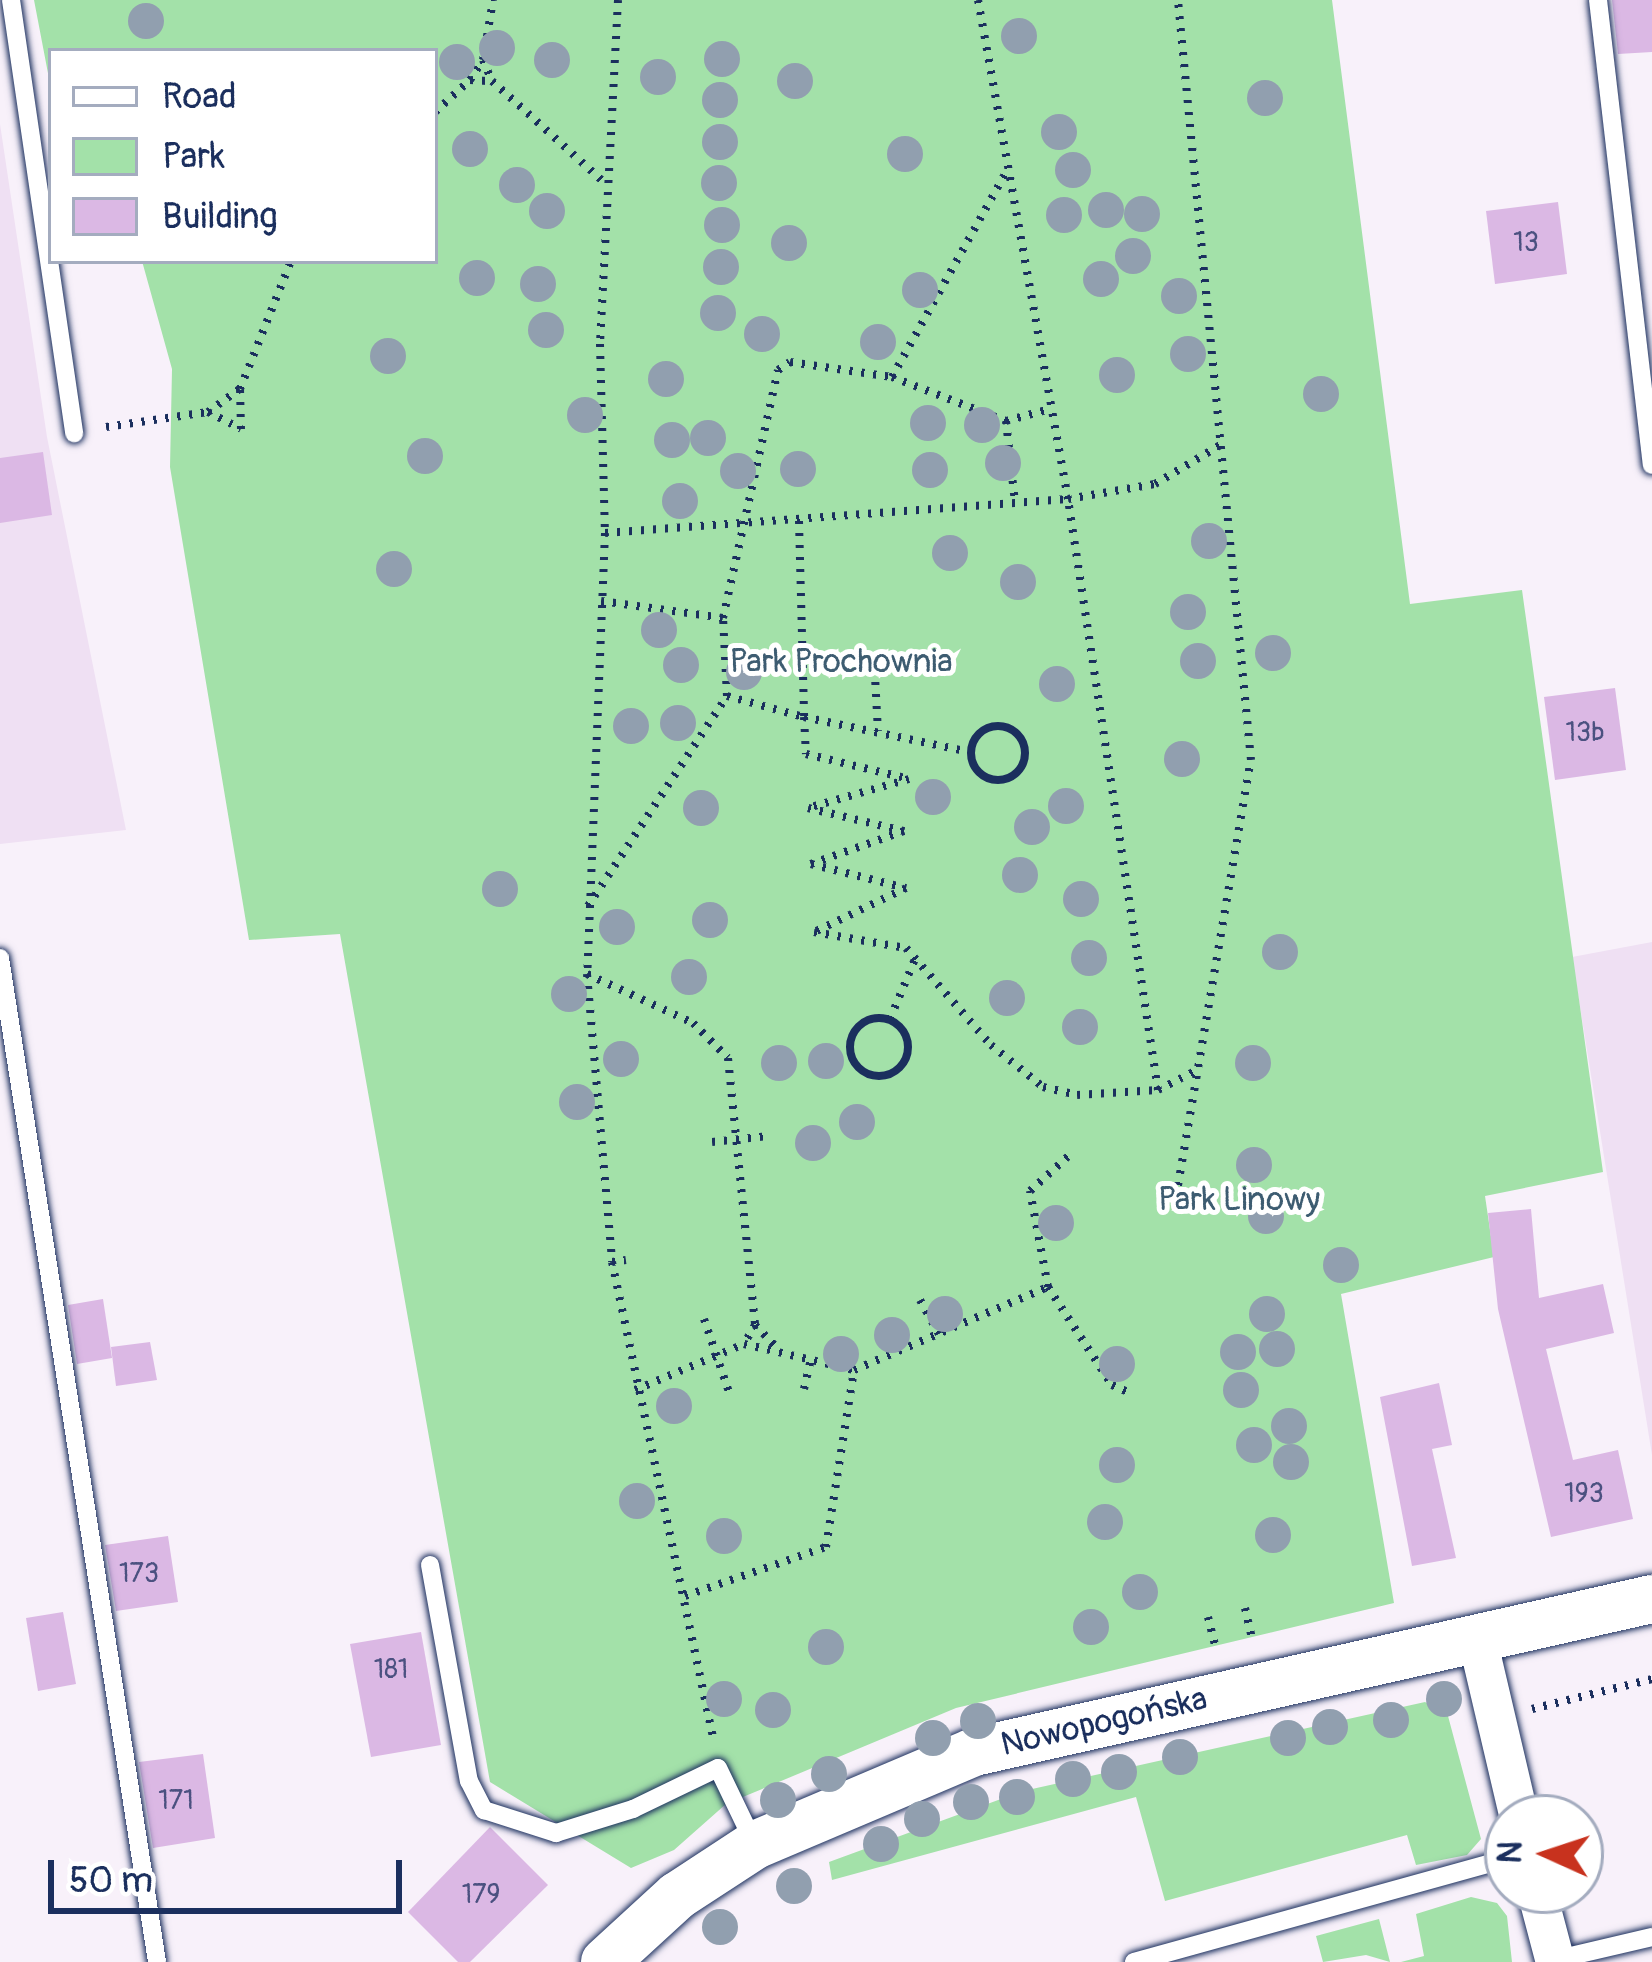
<!DOCTYPE html>
<html>
<head>
<meta charset="utf-8">
<style>
	body { margin:0 }
	#map { position:relative; width:1652px; height:1962px; overflow:hidden; background:#f8f1fa; font-family:Pangolin,sans-serif }
	div>[style] { position:absolute }
	.built>* { inset:0; background:#efe0f3 }
	.green>* { inset:0; background:#a3e1a9 }
	.building>* { inset:0; background:#dbb8e4 }
	.path>* { height:8px; margin-top:-4px; transform-origin:0; background:repeating-linear-gradient(90deg,#1b2f5e 0 3px,transparent 0 12px) }
	.path>.ring { margin:-4px; padding:0; box-sizing:content-box; background:none; border:8px solid #1b2f5e; border-radius:50% }
	.roads { filter:drop-shadow(0 0 3px #1b2f5e) drop-shadow(0 0 3px #1b2f5e) }
	.service>* { height:18px; margin:-9px; padding:0 9px; transform-origin:9px; border-radius:9px; background:#fff }
	.minor>* { height:39px; margin:-19.5px; padding:0 19.5px; transform-origin:19.5px; border-radius:19.5px; background:#fff }
	.tertiary>* { height:48px; margin:-24px; padding:0 24px; transform-origin:24px; border-radius:24px; background:#fff }
	.trees>* { width:36px; height:36px; margin:-18px; border-radius:50%; background:#919faf }
	span { translate:-50% -50%; white-space:nowrap; text-align:center; line-height:1.15; -webkit-text-stroke:10px #fff; paint-order:stroke }
	.number-label { font-size:27px; color:#4b5180 }
	.number-label span { -webkit-text-stroke-width:0 }
	.park-label { font-size:33px; color:#3d5c71 }
	.street-label { font-size:33px; color:#1b2f5e }
	.legend { position:absolute; left:48px; top:48px; width:390px; height:216px; box-sizing:border-box; background:#fff; border:3px solid #a4acbf; margin:0; padding:15px 21px; list-style:none; font-size:36px; color:#1b2f5e }
	.legend li { display:flex; align-items:center; gap:24px; height:60px }
	.legend b { width:60px; border:3px solid #a4acbf }
	.north { position:absolute; left:1484px; top:1794px; width:120px; height:120px; box-sizing:border-box; background:#fff; border:3px solid #a4acbf; border-radius:50%; rotate:273deg; font-size:33px; font-weight:700; line-height:48px; text-align:center; color:#1b2f5e }
	.north::after { content:''; display:block; margin:auto; width:42px; height:54px; background:#c8321e; clip-path:polygon(50% 0,100% 100%,50% 72%,0 100%) }
	.scale { position:absolute; left:48px; top:1860px; width:354px; height:54px; box-sizing:border-box; border:6px solid #1b2f5e; border-top:0; padding-left:15px; font-size:36px; line-height:42px; white-space:nowrap; color:#1b2f5e; -webkit-text-stroke:9px #fff; paint-order:stroke }
</style>
</head>
<body>
<div id="map">
	<div class="built">
		<div style="clip-path:polygon(0 124px,47px 437px,126px 830px,0 844px)"></div>
		<div style="clip-path:polygon(1652px 942px,1652px 1455px,1572px 957px)"></div>
	</div>
	<div class="green">
		<div style="clip-path:polygon(34px 0,1332px 0,1410px 604px,1522px 590px,1603px 1172px,1485px 1196px,1494px 1257px,1341px 1294px,1394px 1603px,956px 1708px,726px 1804px,674px 1850px,631px 1868px,490px 1782px,340px 934px,249px 940px,170px 467px,172px 369px,142px 261px,435px 261px,435px 51px,51px 51px,51px 89px)"></div>
		<div style="clip-path:polygon(1425px 1702px,1448px 1716px,1481px 1839px,1467px 1855px,1416px 1865px,1407px 1835px,1165px 1901px,1136px 1797px,832px 1880px,829px 1862px,1023px 1791px)"></div>
		<div style="clip-path:polygon(1471px 1897px,1497px 1903px,1507px 1916px,1512px 1962px,1401px 1962px,1424px 1956px,1416px 1914px)"></div>
		<div style="clip-path:polygon(1379px 1919px,1390px 1962px,1366px 1955px,1323px 1962px,1316px 1936px)"></div>
	</div>
	<div class="building">
		<div style="clip-path:polygon(1612px 0,1652px 0,1652px 52px,1618px 54px)"></div>
		<div style="clip-path:polygon(1558px 202px,1567px 274px,1495px 284px,1486px 211px)"></div>
		<div style="clip-path:polygon(43px 452px,52px 515px,0 523px,0 458px)"></div>
		<div style="clip-path:polygon(1615px 688px,1626px 770px,1555px 780px,1544px 697px)"></div>
		<div style="clip-path:polygon(1531px 1209px,1539px 1298px,1603px 1284px,1614px 1333px,1546px 1349px,1573px 1460px,1618px 1450px,1633px 1519px,1551px 1537px,1498px 1309px,1488px 1213px)"></div>
		<div style="clip-path:polygon(103px 1299px,112px 1358px,77px 1364px,68px 1305px)"></div>
		<div style="clip-path:polygon(150px 1342px,157px 1380px,116px 1386px,111px 1347px)"></div>
		<div style="clip-path:polygon(1439px 1383px,1452px 1445px,1432px 1449px,1456px 1558px,1412px 1566px,1380px 1397px)"></div>
		<div style="clip-path:polygon(168px 1536px,178px 1602px,116px 1611px,105px 1545px)"></div>
		<div style="clip-path:polygon(63px 1612px,76px 1684px,38px 1691px,26px 1618px)"></div>
		<div style="clip-path:polygon(421px 1632px,441px 1745px,371px 1757px,350px 1644px)"></div>
		<div style="clip-path:polygon(203px 1754px,215px 1838px,153px 1848px,139px 1762px)"></div>
		<div style="clip-path:polygon(490px 1827px,548px 1885px,470px 1962px,458px 1962px,408px 1912px)"></div>
	</div>
	<div class="path">
		<div style="left:618px;top:0;width:344px;rotate:93deg"></div>
		<div style="left:600px;top:344px;width:189px;rotate:88.5deg"></div>
		<div style="left:605px;top:533px;width:441px;rotate:92.3deg"></div>
		<div style="left:587px;top:974px;width:289px;rotate:85deg"></div>
		<div style="left:612px;top:1262px;width:486px;rotate:78deg"></div>
		<div style="left:483px;top:60px;width:61px;rotate:-80.5deg"></div>
		<div style="left:470px;top:80px;width:24px;rotate:-57deg"></div>
		<div style="left:483px;top:60px;width:23px;rotate:67deg"></div>
		<div style="left:435px;top:112px;width:47px;rotate:-42.4deg"></div>
		<div style="left:470px;top:80px;width:22px;rotate:3deg"></div>
		<div style="left:492px;top:81px;width:155px;rotate:42.1deg"></div>
		<div style="left:892px;top:377px;width:122px;rotate:21.1deg"></div>
		<div style="left:1006px;top:421px;width:46px;rotate:-15.3deg"></div>
		<div style="left:208px;top:412px;width:37px;rotate:27deg"></div>
		<div style="left:241px;top:429px;width:40px;rotate:-91.4deg"></div>
		<div style="left:1006px;top:421px;width:81px;rotate:83.7deg"></div>
		<div style="left:106px;top:427px;width:103px;rotate:-8.4deg"></div>
		<div style="left:208px;top:412px;width:39px;rotate:-36deg"></div>
		<div style="left:240px;top:389px;width:138px;rotate:-68.3deg"></div>
		<div style="left:799px;top:521px;width:196px;rotate:88.5deg"></div>
		<div style="left:804px;top:717px;width:170px;rotate:11.9deg"></div>
		<div style="left:605px;top:533px;width:464px;rotate:-4.2deg"></div>
		<div style="left:1068px;top:499px;width:88px;rotate:-9.8deg"></div>
		<div style="left:1155px;top:484px;width:78px;rotate:-30.8deg"></div>
		<div style="left:601px;top:601px;width:123px;rotate:7.9deg"></div>
		<div style="left:874px;top:658px;width:73px;rotate:86.9deg"></div>
		<div style="left:727px;top:696px;width:80px;rotate:15.3deg"></div>
		<div style="left:804px;top:717px;width:37px;rotate:87deg"></div>
		<div style="left:806px;top:754px;width:106px;rotate:13.6deg"></div>
		<div style="left:909px;top:779px;width:105px;rotate:164deg"></div>
		<div style="left:808px;top:808px;width:99px;rotate:13.5deg"></div>
		<div style="left:904px;top:831px;width:99px;rotate:160.5deg"></div>
		<div style="left:811px;top:864px;width:98px;rotate:14.2deg"></div>
		<div style="left:906px;top:888px;width:102px;rotate:154.4deg"></div>
		<div style="left:814px;top:932px;width:93px;rotate:9.9deg"></div>
		<div style="left:906px;top:948px;width:129px;rotate:48.8deg"></div>
		<div style="left:991px;top:1045px;width:67px;rotate:38.9deg"></div>
		<div style="left:1043px;top:1087px;width:35px;rotate:13deg"></div>
		<div style="left:1077px;top:1095px;width:81px;rotate:-3.5deg"></div>
		<div style="left:1158px;top:1090px;width:598px;rotate:-98.66deg"></div>
		<div style="left:1068px;top:499px;width:507px;rotate:-100.22deg"></div>
		<div class="ring" style="left:971px;top:726px;width:46px;height:46px"></div>
		<div style="left:588px;top:906px;width:252px;rotate:-56.5deg"></div>
		<div style="left:727px;top:696px;width:78px;rotate:-92.9deg"></div>
		<div style="left:723px;top:618px;width:254px;rotate:-77.5deg"></div>
		<div style="left:778px;top:370px;width:14px;rotate:-34deg"></div>
		<div style="left:790px;top:362px;width:103px;rotate:8.4deg"></div>
		<div style="left:892px;top:377px;width:237px;rotate:-60.9deg"></div>
		<div style="left:587px;top:974px;width:117px;rotate:24.8deg"></div>
		<div style="left:693px;top:1023px;width:49px;rotate:45deg"></div>
		<div style="left:728px;top:1058px;width:268px;rotate:84.2deg"></div>
		<div style="left:755px;top:1325px;width:22px;rotate:120deg"></div>
		<div class="ring" style="left:850px;top:1018px;width:50px;height:50px"></div>
		<div style="left:890px;top:1019px;width:65px;rotate:-67.4deg"></div>
		<div style="left:1158px;top:1090px;width:46px;rotate:-27.1deg"></div>
		<div style="left:712px;top:1142px;width:56px;rotate:-6.1deg"></div>
		<div style="left:1176px;top:1197px;width:443px;rotate:-80.3deg"></div>
		<div style="left:1251px;top:760px;width:763px;rotate:-95.49deg"></div>
		<div style="left:612px;top:1262px;width:14px;rotate:-8deg"></div>
		<div style="left:1048px;top:1287px;width:98px;rotate:-100.6deg"></div>
		<div style="left:1030px;top:1191px;width:59px;rotate:-42.3deg"></div>
		<div style="left:920px;top:1300px;width:39px;rotate:61deg"></div>
		<div style="left:704px;top:1319px;width:80px;rotate:71.1deg"></div>
		<div style="left:755px;top:1325px;width:29px;rotate:46deg"></div>
		<div style="left:804px;top:1389px;width:31px;rotate:-77deg"></div>
		<div style="left:635px;top:1390px;width:118px;rotate:-22.9deg"></div>
		<div style="left:744px;top:1344px;width:113px;rotate:13.3deg"></div>
		<div style="left:854px;top:1370px;width:211px;rotate:-23.2deg"></div>
		<div style="left:1048px;top:1287px;width:117px;rotate:56.9deg"></div>
		<div style="left:1112px;top:1385px;width:22px;rotate:24deg"></div>
		<div style="left:685px;top:1596px;width:149px;rotate:-19.2deg"></div>
		<div style="left:826px;top:1547px;width:179px;rotate:-81deg"></div>
		<div style="left:1245px;top:1608px;width:35px;rotate:77deg"></div>
		<div style="left:1208px;top:1617px;width:34px;rotate:76deg"></div>
		<div style="left:1532px;top:1709px;width:124px;rotate:-14deg"></div>
	</div>
	<div class="roads">
		<div class="service">
			<div style="left:11px;top:0;width:438px;rotate:81.7deg"></div>
			<div style="left:1598px;top:0;width:468px;rotate:83.4deg"></div>
			<div style="left:0;top:958px;width:1016px;rotate:81.11deg"></div>
			<div style="left:430px;top:1565px;width:219px;rotate:79.8deg"></div>
			<div style="left:469px;top:1781px;width:33px;rotate:63deg"></div>
			<div style="left:484px;top:1810px;width:76px;rotate:17.7deg"></div>
			<div style="left:556px;top:1833px;width:81px;rotate:-17.3deg"></div>
			<div style="left:633px;top:1809px;width:94px;rotate:-25.8deg"></div>
			<div style="left:718px;top:1768px;width:85px;rotate:64.3deg"></div>
			<div style="left:1554px;top:1960px;width:101px;rotate:-13.2deg"></div>
			<div style="left:1134px;top:1962px;width:388px;rotate:-15.5deg"></div>
		</div>
		<div class="minor">
			<div style="left:1477px;top:1639px;width:184px;rotate:76.8deg"></div>
			<div style="left:1536px;top:1890px;width:74px;rotate:75.2deg"></div>
		</div>
		<div class="tertiary">
			<div style="left:605px;top:1962px;width:98px;rotate:-42.5deg"></div>
			<div style="left:677px;top:1896px;width:93px;rotate:-33.2deg"></div>
			<div style="left:755px;top:1845px;width:238px;rotate:-23deg"></div>
			<div style="left:974px;top:1752px;width:695px;rotate:-12.72deg"></div>
		</div>
	</div>
	<div class="trees">
		<div style="left:146px;top:21px"></div>
		<div style="left:1019px;top:36px"></div>
		<div style="left:497px;top:48px"></div>
		<div style="left:722px;top:59px"></div>
		<div style="left:552px;top:60px"></div>
		<div style="left:457px;top:62px"></div>
		<div style="left:658px;top:77px"></div>
		<div style="left:795px;top:81px"></div>
		<div style="left:1265px;top:98px"></div>
		<div style="left:720px;top:100px"></div>
		<div style="left:1059px;top:132px"></div>
		<div style="left:720px;top:142px"></div>
		<div style="left:470px;top:149px"></div>
		<div style="left:905px;top:154px"></div>
		<div style="left:1073px;top:170px"></div>
		<div style="left:719px;top:183px"></div>
		<div style="left:517px;top:185px"></div>
		<div style="left:1106px;top:210px"></div>
		<div style="left:547px;top:211px"></div>
		<div style="left:1142px;top:214px"></div>
		<div style="left:1064px;top:215px"></div>
		<div style="left:722px;top:225px"></div>
		<div style="left:789px;top:243px"></div>
		<div style="left:1133px;top:256px"></div>
		<div style="left:721px;top:267px"></div>
		<div style="left:477px;top:278px"></div>
		<div style="left:1101px;top:279px"></div>
		<div style="left:538px;top:284px"></div>
		<div style="left:920px;top:290px"></div>
		<div style="left:1179px;top:296px"></div>
		<div style="left:718px;top:313px"></div>
		<div style="left:546px;top:330px"></div>
		<div style="left:762px;top:334px"></div>
		<div style="left:878px;top:342px"></div>
		<div style="left:1188px;top:354px"></div>
		<div style="left:388px;top:356px"></div>
		<div style="left:1117px;top:375px"></div>
		<div style="left:666px;top:379px"></div>
		<div style="left:1321px;top:394px"></div>
		<div style="left:585px;top:415px"></div>
		<div style="left:928px;top:423px"></div>
		<div style="left:982px;top:425px"></div>
		<div style="left:708px;top:438px"></div>
		<div style="left:672px;top:440px"></div>
		<div style="left:425px;top:456px"></div>
		<div style="left:1003px;top:463px"></div>
		<div style="left:798px;top:469px"></div>
		<div style="left:930px;top:470px"></div>
		<div style="left:738px;top:471px"></div>
		<div style="left:680px;top:501px"></div>
		<div style="left:1209px;top:541px"></div>
		<div style="left:950px;top:553px"></div>
		<div style="left:394px;top:569px"></div>
		<div style="left:1018px;top:582px"></div>
		<div style="left:1188px;top:612px"></div>
		<div style="left:659px;top:630px"></div>
		<div style="left:1273px;top:653px"></div>
		<div style="left:1198px;top:661px"></div>
		<div style="left:681px;top:665px"></div>
		<div style="left:744px;top:672px"></div>
		<div style="left:1057px;top:684px"></div>
		<div style="left:678px;top:723px"></div>
		<div style="left:631px;top:726px"></div>
		<div style="left:1182px;top:759px"></div>
		<div style="left:933px;top:797px"></div>
		<div style="left:1066px;top:806px"></div>
		<div style="left:701px;top:808px"></div>
		<div style="left:1032px;top:827px"></div>
		<div style="left:1020px;top:875px"></div>
		<div style="left:500px;top:889px"></div>
		<div style="left:1081px;top:899px"></div>
		<div style="left:710px;top:920px"></div>
		<div style="left:617px;top:927px"></div>
		<div style="left:1280px;top:952px"></div>
		<div style="left:1089px;top:958px"></div>
		<div style="left:689px;top:977px"></div>
		<div style="left:569px;top:994px"></div>
		<div style="left:1007px;top:998px"></div>
		<div style="left:1080px;top:1027px"></div>
		<div style="left:621px;top:1059px"></div>
		<div style="left:826px;top:1061px"></div>
		<div style="left:779px;top:1063px"></div>
		<div style="left:1253px;top:1063px"></div>
		<div style="left:577px;top:1102px"></div>
		<div style="left:857px;top:1122px"></div>
		<div style="left:813px;top:1143px"></div>
		<div style="left:1254px;top:1165px"></div>
		<div style="left:1266px;top:1216px"></div>
		<div style="left:1056px;top:1223px"></div>
		<div style="left:1341px;top:1265px"></div>
		<div style="left:945px;top:1314px"></div>
		<div style="left:1267px;top:1314px"></div>
		<div style="left:892px;top:1335px"></div>
		<div style="left:1277px;top:1349px"></div>
		<div style="left:1238px;top:1352px"></div>
		<div style="left:841px;top:1354px"></div>
		<div style="left:1117px;top:1364px"></div>
		<div style="left:1241px;top:1390px"></div>
		<div style="left:674px;top:1406px"></div>
		<div style="left:1289px;top:1426px"></div>
		<div style="left:1254px;top:1445px"></div>
		<div style="left:1291px;top:1462px"></div>
		<div style="left:1117px;top:1465px"></div>
		<div style="left:637px;top:1501px"></div>
		<div style="left:1105px;top:1522px"></div>
		<div style="left:1273px;top:1535px"></div>
		<div style="left:724px;top:1536px"></div>
		<div style="left:1140px;top:1592px"></div>
		<div style="left:1091px;top:1627px"></div>
		<div style="left:826px;top:1647px"></div>
		<div style="left:724px;top:1699px"></div>
		<div style="left:1444px;top:1699px"></div>
		<div style="left:773px;top:1710px"></div>
		<div style="left:1391px;top:1720px"></div>
		<div style="left:978px;top:1721px"></div>
		<div style="left:1330px;top:1727px"></div>
		<div style="left:933px;top:1738px"></div>
		<div style="left:1288px;top:1738px"></div>
		<div style="left:1180px;top:1757px"></div>
		<div style="left:1119px;top:1772px"></div>
		<div style="left:829px;top:1774px"></div>
		<div style="left:1073px;top:1779px"></div>
		<div style="left:1017px;top:1797px"></div>
		<div style="left:778px;top:1800px"></div>
		<div style="left:971px;top:1802px"></div>
		<div style="left:922px;top:1819px"></div>
		<div style="left:881px;top:1844px"></div>
		<div style="left:794px;top:1886px"></div>
		<div style="left:720px;top:1927px"></div>
	</div>
	<div class="number-label">
		<span style="left:1526px;top:243px">13</span>
		<span style="left:1585px;top:733px">13b</span>
		<span style="left:1584px;top:1494px">193</span>
		<span style="left:139px;top:1574px">173</span>
		<span style="left:391px;top:1670px">181</span>
		<span style="left:176px;top:1801px">171</span>
		<span style="left:481px;top:1895px">179</span>
	</div>
	<div class="park-label">
		<span style="left:841px;top:662px">Park Prochownia</span>
		<span style="left:1239px;top:1200px">Park Linowy</span>
	</div>
	<div class="street-label">
		<span style="left:1104px;top:1722px;rotate:-13deg">Nowopogońska</span>
	</div>
	<ul class="legend">
	<li><b style="height:15px;background:#fff"></b>Road</li>
	<li><b style="height:33px;background:#a3e1a9"></b>Park</li>
	<li><b style="height:33px;background:#dbb8e4"></b>Building</li>
	</ul>
	<div class="north">N</div>
	<div class="scale">50 m</div>
</div>
</body>
</html>
